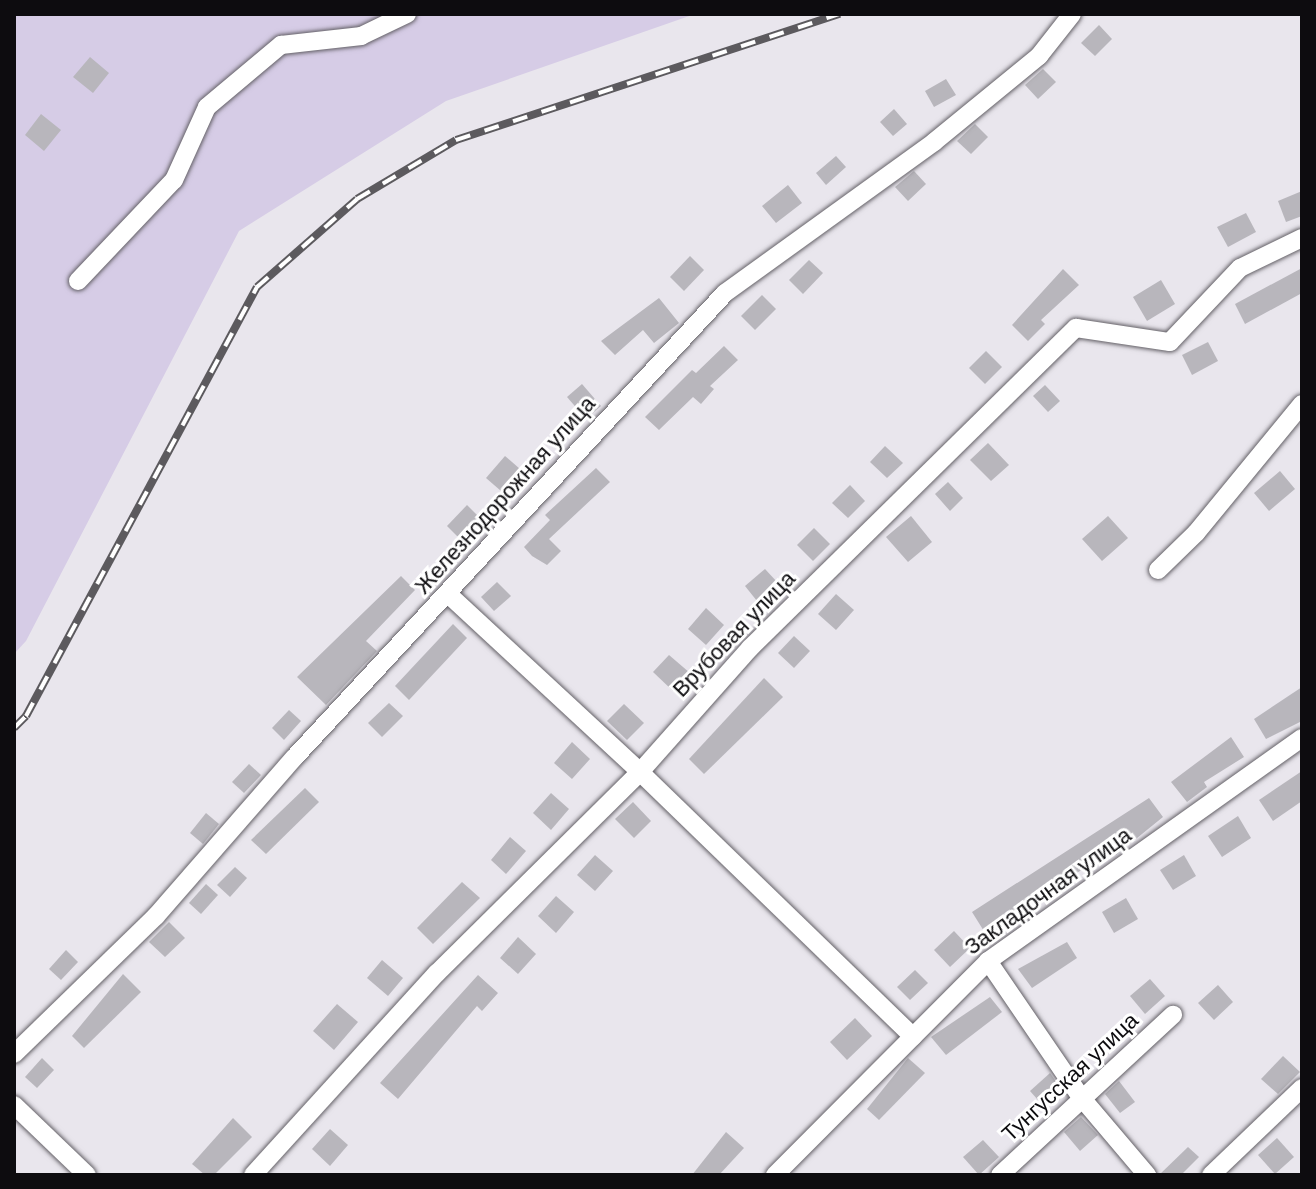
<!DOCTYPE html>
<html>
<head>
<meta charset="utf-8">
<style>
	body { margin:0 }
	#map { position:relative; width:1316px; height:1189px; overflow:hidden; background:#e9e6ed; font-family:"DM Sans",sans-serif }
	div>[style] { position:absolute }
	.green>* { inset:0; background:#d6cce6 }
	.building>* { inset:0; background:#b8b6bc }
	.roads { filter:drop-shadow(0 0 2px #636066) drop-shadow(0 0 2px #636066) }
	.street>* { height:18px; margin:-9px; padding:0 9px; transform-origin:9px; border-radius:9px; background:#fff }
	.rail>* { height:8px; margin-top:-4px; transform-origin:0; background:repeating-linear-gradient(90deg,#fff 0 15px,#5c5a5e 0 30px); box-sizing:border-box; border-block:2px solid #5c5a5e }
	span { translate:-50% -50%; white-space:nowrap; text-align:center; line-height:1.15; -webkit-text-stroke:6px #fff; paint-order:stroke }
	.street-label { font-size:22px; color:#0d0c0f }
	.frame { position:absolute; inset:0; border:16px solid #0d0c0f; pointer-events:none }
</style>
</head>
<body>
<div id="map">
	<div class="green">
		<div style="clip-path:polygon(14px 14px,695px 14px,446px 101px,239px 231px,26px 641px,14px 654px)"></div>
	</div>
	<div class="building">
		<div style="clip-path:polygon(1099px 25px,1112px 39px,1095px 56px,1081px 43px)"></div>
		<div style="clip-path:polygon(90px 57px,109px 73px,93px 93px,73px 77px)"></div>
		<div style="clip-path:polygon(1043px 69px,1056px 82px,1038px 99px,1025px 85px)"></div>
		<div style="clip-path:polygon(946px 79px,956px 95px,934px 107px,925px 91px)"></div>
		<div style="clip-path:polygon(894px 109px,907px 124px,893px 136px,880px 122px)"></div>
		<div style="clip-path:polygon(41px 114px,61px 130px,44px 151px,25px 135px)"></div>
		<div style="clip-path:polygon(975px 124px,988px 137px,971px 154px,957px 141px)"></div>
		<div style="clip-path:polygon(836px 156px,846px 167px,826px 185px,816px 173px)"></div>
		<div style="clip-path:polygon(914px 171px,926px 184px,908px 201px,895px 187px)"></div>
		<div style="clip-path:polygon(788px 185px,802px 203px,776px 223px,762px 206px)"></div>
		<div style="clip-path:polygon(1302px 191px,1302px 216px,1286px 222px,1278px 201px)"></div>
		<div style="clip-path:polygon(1246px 213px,1256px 232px,1228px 247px,1217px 227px)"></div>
		<div style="clip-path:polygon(690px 256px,704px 270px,684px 291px,670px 277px)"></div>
		<div style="clip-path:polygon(809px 260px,823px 273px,803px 294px,789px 280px)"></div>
		<div style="clip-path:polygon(1302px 268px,1302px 293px,1245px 324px,1235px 304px)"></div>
		<div style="clip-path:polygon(1063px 269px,1079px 285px,1041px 320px,1045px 324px,1028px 341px,1012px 325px)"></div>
		<div style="clip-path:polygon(1161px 280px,1175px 304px,1147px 321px,1133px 297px)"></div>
		<div style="clip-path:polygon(762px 295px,776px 309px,755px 330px,741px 316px)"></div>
		<div style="clip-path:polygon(659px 298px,679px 323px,654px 343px,643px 330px,615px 355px,601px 341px)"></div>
		<div style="clip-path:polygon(1208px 342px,1218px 361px,1192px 375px,1182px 355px)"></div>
		<div style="clip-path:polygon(724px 346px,738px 360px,710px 386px,714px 389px,701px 404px,693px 397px,659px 430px,645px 417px,692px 370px,696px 373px)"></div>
		<div style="clip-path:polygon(986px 351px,1002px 367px,985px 384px,969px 368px)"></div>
		<div style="clip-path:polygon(582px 384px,601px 406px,586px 419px,567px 397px)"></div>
		<div style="clip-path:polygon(1045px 385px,1060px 401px,1048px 412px,1033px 396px)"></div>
		<div style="clip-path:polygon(988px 443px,1009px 465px,991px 481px,970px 460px)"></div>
		<div style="clip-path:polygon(885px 446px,903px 463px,887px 478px,870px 462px)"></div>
		<div style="clip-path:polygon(505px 456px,520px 469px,501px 491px,486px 478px)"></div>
		<div style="clip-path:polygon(596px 468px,610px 482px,549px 539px,561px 551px,547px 565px,532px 556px,524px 547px,550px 520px,545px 515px)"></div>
		<div style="clip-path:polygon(1280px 471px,1295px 489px,1269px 511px,1254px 493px)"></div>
		<div style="clip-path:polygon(948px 482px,963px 498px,950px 511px,935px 494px)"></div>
		<div style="clip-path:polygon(850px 485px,865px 501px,848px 518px,832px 503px)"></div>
		<div style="clip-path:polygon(467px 505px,481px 519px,461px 540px,447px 526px)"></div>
		<div style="clip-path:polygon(911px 516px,932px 542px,908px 562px,886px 537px)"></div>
		<div style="clip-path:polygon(1108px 516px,1128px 538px,1102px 561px,1082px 539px)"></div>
		<div style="clip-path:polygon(814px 528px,830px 544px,813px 561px,797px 545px)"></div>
		<div style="clip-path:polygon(765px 569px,778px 583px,757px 601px,745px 586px)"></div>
		<div style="clip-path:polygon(401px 576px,415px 590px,366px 641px,377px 651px,326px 705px,297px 677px)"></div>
		<div style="clip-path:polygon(497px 582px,511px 596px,494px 611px,481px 597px)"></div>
		<div style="clip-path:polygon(836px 594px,854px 610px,836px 630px,818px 614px)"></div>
		<div style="clip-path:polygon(706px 608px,724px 625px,706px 645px,688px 629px)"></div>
		<div style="clip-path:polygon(453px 624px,467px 638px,409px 700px,395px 686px)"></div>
		<div style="clip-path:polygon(794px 636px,810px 651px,794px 668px,778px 653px)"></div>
		<div style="clip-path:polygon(669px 655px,690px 673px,673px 691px,653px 672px)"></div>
		<div style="clip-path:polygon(764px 678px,783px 697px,704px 774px,689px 759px)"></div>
		<div style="clip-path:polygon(1302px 687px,1302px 721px,1266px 739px,1254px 719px)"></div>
		<div style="clip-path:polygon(389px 703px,403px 716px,382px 737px,368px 723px)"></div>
		<div style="clip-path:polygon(624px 704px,644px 723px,627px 740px,607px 721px)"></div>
		<div style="clip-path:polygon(289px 710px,301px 721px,284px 740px,272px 728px)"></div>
		<div style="clip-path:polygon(1231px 737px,1244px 757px,1204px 782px,1207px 787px,1187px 802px,1171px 782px)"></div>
		<div style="clip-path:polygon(572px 742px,590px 759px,572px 779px,554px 763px)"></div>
		<div style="clip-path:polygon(249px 764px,261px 775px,244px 793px,232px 782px)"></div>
		<div style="clip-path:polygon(1302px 771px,1302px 801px,1273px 821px,1259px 800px)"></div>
		<div style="clip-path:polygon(305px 788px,319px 802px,266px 854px,251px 840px)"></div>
		<div style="clip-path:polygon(551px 793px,569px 809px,551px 830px,533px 813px)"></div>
		<div style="clip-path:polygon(1149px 798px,1163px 817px,1116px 855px,1113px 851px,1004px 917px,1007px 923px,987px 936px,972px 912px)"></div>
		<div style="clip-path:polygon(633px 802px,651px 821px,634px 838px,615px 819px)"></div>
		<div style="clip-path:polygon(206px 813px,219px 824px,203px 844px,190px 833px)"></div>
		<div style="clip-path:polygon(1238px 816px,1251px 838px,1222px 857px,1208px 836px)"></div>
		<div style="clip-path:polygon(510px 837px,526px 851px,506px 874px,491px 860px)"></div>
		<div style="clip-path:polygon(595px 855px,613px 871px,595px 891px,577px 875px)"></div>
		<div style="clip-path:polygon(1184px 855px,1196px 876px,1173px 890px,1160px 870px)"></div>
		<div style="clip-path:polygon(235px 867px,247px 878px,230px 897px,217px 885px)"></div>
		<div style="clip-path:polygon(462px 882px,480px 898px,433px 944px,417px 928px)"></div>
		<div style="clip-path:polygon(206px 884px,218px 895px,201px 914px,189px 903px)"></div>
		<div style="clip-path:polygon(556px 896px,574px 912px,556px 933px,538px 916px)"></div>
		<div style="clip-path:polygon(1126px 898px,1138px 919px,1114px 933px,1102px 912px)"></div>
		<div style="clip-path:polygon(169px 922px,185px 938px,165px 957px,149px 942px)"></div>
		<div style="clip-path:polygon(954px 931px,970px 948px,950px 967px,934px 950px)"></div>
		<div style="clip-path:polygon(518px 937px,536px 954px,518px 974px,500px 958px)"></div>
		<div style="clip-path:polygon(1067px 942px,1077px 958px,1032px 988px,1018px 969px)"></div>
		<div style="clip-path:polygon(66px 950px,78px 962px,61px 980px,49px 969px)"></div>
		<div style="clip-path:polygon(382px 960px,403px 978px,388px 996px,367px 978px)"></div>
		<div style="clip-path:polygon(915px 970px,928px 983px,910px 1000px,897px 987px)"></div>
		<div style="clip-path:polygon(123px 974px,141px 992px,84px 1048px,72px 1036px)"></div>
		<div style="clip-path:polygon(478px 975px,498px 993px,482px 1011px,477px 1006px,398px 1099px,380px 1083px)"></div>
		<div style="clip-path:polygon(1150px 979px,1165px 996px,1145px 1014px,1130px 996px)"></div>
		<div style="clip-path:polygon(1218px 985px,1233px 1002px,1214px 1020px,1198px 1003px)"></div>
		<div style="clip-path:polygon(990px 997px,1002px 1012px,946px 1055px,931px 1037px)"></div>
		<div style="clip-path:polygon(337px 1004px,358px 1022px,334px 1050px,313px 1031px)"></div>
		<div style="clip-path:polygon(855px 1018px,872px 1036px,847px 1060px,830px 1042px)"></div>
		<div style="clip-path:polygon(1283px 1056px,1300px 1072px,1278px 1094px,1261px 1079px)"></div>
		<div style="clip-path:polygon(42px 1058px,54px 1070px,37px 1088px,25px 1077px)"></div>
		<div style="clip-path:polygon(908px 1058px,925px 1073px,879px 1120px,867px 1109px)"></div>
		<div style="clip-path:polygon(1050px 1073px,1063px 1092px,1045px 1108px,1030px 1091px)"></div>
		<div style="clip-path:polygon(1119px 1081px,1135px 1102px,1120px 1113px,1105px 1094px)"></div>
		<div style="clip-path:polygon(1081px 1117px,1098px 1135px,1080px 1151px,1064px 1132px)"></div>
		<div style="clip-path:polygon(233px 1118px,252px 1137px,214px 1175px,205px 1175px,192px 1164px)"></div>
		<div style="clip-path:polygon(330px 1129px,348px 1145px,330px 1166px,312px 1149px)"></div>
		<div style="clip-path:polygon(726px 1132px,744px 1148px,719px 1175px,692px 1175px)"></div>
		<div style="clip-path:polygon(1277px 1138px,1294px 1157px,1275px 1174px,1258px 1155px)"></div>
		<div style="clip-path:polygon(983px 1140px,999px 1157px,979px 1175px,963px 1157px)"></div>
		<div style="clip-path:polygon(1188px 1147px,1199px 1157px,1181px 1175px,1159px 1175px)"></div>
	</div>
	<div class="roads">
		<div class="street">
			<div style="left:78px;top:281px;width:139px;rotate:-46.5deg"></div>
			<div style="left:174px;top:180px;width:80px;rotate:-65.7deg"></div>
			<div style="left:207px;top:107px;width:97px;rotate:-40deg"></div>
			<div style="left:281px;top:45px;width:81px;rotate:-6.4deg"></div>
			<div style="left:361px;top:36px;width:51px;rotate:-25.6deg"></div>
			<div style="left:1158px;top:570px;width:53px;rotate:-44.2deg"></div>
			<div style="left:1196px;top:533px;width:167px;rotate:-50.6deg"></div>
			<div style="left:448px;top:594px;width:262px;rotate:42.8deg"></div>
			<div style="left:640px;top:772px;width:380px;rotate:44.1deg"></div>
			<div style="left:988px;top:961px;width:163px;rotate:55.7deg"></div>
			<div style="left:1080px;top:1096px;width:104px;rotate:49.7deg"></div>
			<div style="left:14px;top:1054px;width:198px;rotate:-44.2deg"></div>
			<div style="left:156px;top:916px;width:210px;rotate:-48.9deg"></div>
			<div style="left:294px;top:758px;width:634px;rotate:-47.17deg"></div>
			<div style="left:725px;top:293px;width:258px;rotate:-35.8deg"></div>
			<div style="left:934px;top:142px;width:136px;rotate:-39.3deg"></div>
			<div style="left:1039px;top:56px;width:53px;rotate:-51.8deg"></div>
			<div style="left:14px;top:1105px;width:101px;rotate:43.8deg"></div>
			<div style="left:253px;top:1175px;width:273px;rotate:-47.7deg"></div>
			<div style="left:437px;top:973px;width:286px;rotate:-44.7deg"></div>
			<div style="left:640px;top:772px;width:166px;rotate:-48.4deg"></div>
			<div style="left:750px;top:648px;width:457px;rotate:-44.5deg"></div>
			<div style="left:1076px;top:328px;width:95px;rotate:8.5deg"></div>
			<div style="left:1170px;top:342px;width:102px;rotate:-46.6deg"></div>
			<div style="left:1240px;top:268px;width:69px;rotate:-25.8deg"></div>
			<div style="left:775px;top:1175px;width:302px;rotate:-45.1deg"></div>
			<div style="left:988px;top:961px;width:385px;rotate:-35.4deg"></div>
			<div style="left:1000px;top:1175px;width:236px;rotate:-42.8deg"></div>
			<div style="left:1211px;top:1175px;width:126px;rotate:-43.7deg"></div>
		</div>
	</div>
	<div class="rail">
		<div style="left:14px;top:728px;width:17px;rotate:-45deg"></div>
		<div style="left:26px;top:716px;width:487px;rotate:-61.7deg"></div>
		<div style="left:257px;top:287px;width:133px;rotate:-41.3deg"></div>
		<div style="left:357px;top:199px;width:115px;rotate:-30.8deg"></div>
		<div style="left:456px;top:140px;width:404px;rotate:-18.2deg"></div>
	</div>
	<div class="street-label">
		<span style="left:505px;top:495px;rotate:-48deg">Железнодорожная улица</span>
		<span style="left:734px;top:634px;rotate:-46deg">Врубовая улица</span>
		<span style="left:1048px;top:891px;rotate:-36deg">Закладочная улица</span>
		<span style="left:1070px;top:1077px;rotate:-43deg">Тунгусская улица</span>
	</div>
	<div class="frame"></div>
</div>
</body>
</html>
